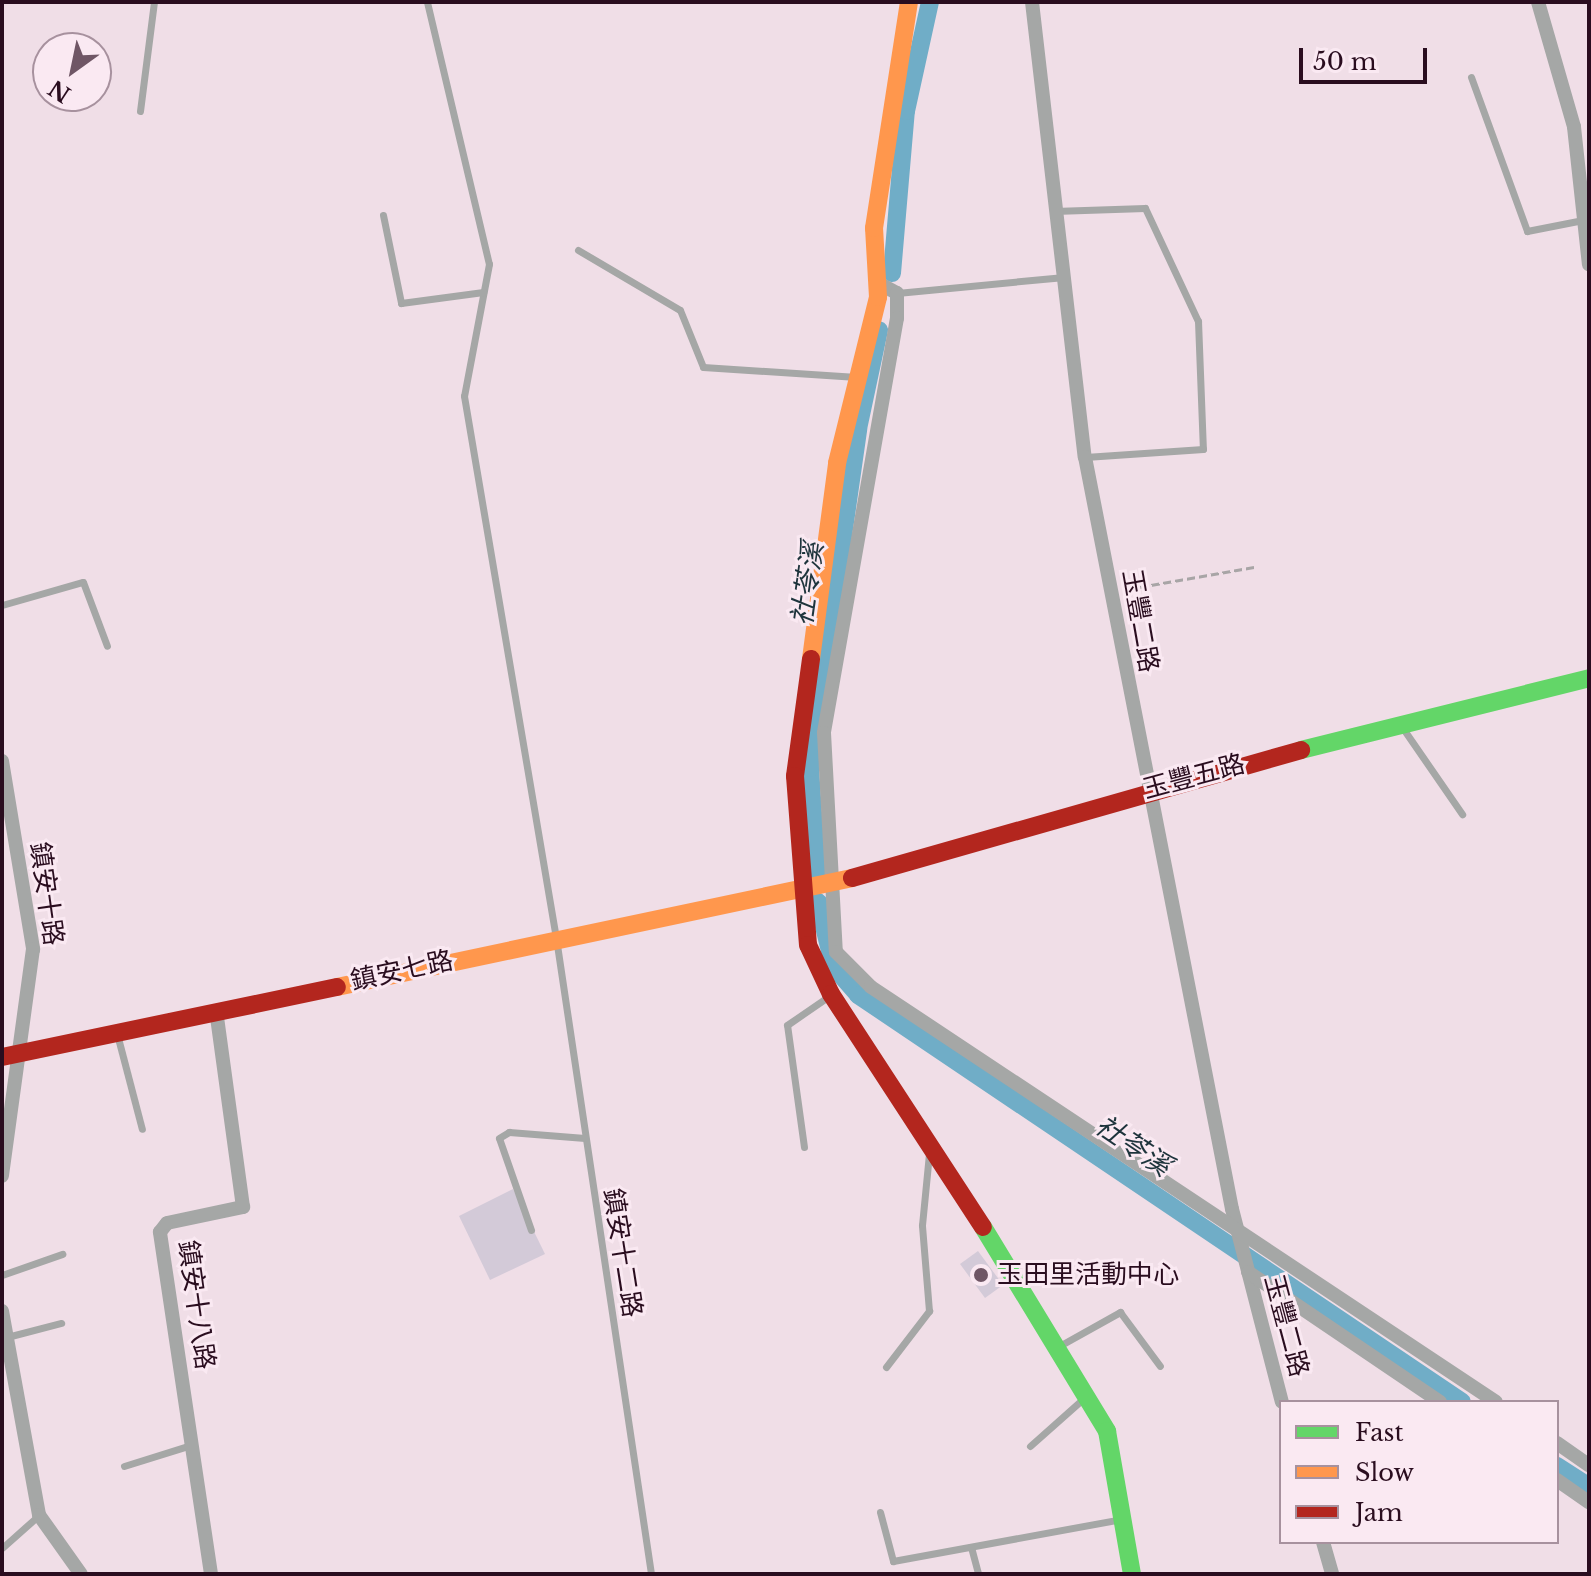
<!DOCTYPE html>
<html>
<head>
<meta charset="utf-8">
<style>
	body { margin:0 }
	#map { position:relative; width:1591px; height:1576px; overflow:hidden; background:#f0dee7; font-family:"Libre Baskerville","Noto Sans TC",serif }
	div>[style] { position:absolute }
	.canal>* { height:18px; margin:-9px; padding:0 9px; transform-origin:9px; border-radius:9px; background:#70adc7 }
	.building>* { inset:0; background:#d3cad8 }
	.path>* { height:3px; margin-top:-1.5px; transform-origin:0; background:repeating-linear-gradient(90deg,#a8a5a6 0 8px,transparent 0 12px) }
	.lane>* { height:7px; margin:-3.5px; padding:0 3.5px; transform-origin:3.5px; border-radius:3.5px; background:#a5a7a6 }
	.street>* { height:14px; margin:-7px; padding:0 7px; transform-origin:7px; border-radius:7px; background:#a5a7a6 }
	.fast>* { height:18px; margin:-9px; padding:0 9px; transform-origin:9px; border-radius:9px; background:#63d668 }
	.slow>* { height:18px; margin:-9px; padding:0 9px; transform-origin:9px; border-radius:9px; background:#ff974d }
	.jam>* { height:18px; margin:-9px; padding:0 9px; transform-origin:9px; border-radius:9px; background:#b3261e }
	.dots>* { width:22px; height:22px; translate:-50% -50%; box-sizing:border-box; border:4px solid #fae9f2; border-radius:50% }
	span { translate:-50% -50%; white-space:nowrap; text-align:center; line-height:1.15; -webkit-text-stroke:6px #fae9f2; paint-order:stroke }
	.street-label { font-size:26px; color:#2a0d1f }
	.poi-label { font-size:26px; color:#2a0d1f }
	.left { translate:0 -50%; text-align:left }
	.water-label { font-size:28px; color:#1e343c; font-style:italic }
	.frame { position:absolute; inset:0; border:4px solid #2a0d1f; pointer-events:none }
	.legend { position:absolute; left:1279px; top:1400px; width:280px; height:144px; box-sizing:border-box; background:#fae9f2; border:2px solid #a7919e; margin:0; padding:10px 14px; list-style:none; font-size:24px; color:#2a0d1f }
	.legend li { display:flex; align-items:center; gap:16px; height:40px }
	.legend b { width:40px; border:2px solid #a7919e }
	.north { position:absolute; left:32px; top:32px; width:80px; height:80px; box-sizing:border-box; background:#fae9f2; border:2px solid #a7919e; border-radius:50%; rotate:213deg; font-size:22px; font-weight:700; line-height:32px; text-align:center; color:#2a0d1f }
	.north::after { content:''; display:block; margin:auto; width:28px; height:36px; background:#6f5665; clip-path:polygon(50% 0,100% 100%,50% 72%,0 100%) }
	.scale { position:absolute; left:1299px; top:48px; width:128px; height:36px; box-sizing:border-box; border:4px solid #2a0d1f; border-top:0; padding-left:10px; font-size:24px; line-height:28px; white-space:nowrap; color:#2a0d1f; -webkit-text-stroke:6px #fae9f2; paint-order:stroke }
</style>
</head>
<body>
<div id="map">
	<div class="canal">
		<div style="left:892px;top:273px;width:163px;rotate:-85.1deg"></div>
		<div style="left:906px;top:111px;width:112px;rotate:-77.6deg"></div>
		<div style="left:817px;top:873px;width:105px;rotate:-93.8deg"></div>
		<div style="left:810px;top:768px;width:342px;rotate:-81.9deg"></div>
		<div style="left:858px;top:429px;width:101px;rotate:-78deg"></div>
		<div style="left:818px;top:902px;width:67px;rotate:76.2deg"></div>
		<div style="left:834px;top:967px;width:37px;rotate:49deg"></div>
		<div style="left:858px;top:995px;width:728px;rotate:33.97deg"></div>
		<div style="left:1557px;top:1466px;width:38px;rotate:33deg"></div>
	</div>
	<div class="building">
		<div style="clip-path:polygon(513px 1189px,545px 1254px,490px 1280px,459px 1216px)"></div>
		<div style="clip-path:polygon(978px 1251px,1003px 1285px,985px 1298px,960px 1264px)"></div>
	</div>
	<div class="path">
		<div style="left:1128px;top:589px;width:128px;rotate:-9.9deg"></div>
	</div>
	<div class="lane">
		<div style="left:427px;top:2px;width:269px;rotate:76.7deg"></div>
		<div style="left:489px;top:264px;width:134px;rotate:100.7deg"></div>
		<div style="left:464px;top:396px;width:550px;rotate:80.37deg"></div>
		<div style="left:556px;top:938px;width:643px;rotate:81.5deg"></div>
		<div style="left:1471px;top:77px;width:164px;rotate:70deg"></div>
		<div style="left:1527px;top:231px;width:57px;rotate:-11.1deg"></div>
		<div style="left:140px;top:111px;width:110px;rotate:-82.7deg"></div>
		<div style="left:1054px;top:211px;width:91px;rotate:-1.9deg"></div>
		<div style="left:1145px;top:208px;width:125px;rotate:64.9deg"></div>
		<div style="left:1198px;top:321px;width:128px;rotate:87.8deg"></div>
		<div style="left:1203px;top:449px;width:118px;rotate:176.1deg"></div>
		<div style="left:383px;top:215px;width:90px;rotate:78.4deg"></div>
		<div style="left:401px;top:303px;width:83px;rotate:-7.6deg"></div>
		<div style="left:578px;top:250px;width:118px;rotate:30.5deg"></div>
		<div style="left:680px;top:310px;width:61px;rotate:68deg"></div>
		<div style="left:703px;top:367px;width:154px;rotate:3.7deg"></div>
		<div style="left:897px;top:293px;width:168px;rotate:-5.5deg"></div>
		<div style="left:2px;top:605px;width:84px;rotate:-15.9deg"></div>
		<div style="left:83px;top:582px;width:68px;rotate:69.4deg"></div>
		<div style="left:1402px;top:727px;width:106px;rotate:55.4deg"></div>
		<div style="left:117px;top:1034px;width:98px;rotate:75.3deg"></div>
		<div style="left:804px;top:1147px;width:123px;rotate:-97.9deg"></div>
		<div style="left:787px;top:1025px;width:51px;rotate:-34.6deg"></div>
		<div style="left:531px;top:1230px;width:97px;rotate:-109.2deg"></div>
		<div style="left:499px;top:1138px;width:12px;rotate:-31deg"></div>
		<div style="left:509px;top:1132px;width:76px;rotate:4.5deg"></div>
		<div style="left:2px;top:1275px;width:64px;rotate:-19.3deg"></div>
		<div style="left:7px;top:1337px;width:56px;rotate:-14.5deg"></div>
		<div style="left:1061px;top:1345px;width:68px;rotate:-29.2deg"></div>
		<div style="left:1120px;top:1312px;width:67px;rotate:53.5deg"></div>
		<div style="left:886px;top:1367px;width:71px;rotate:-52.5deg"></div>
		<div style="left:929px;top:1311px;width:86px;rotate:-94.7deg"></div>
		<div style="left:922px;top:1225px;width:72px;rotate:-84.4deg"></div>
		<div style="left:1030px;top:1446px;width:74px;rotate:-41.7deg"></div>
		<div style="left:124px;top:1466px;width:70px;rotate:-17.4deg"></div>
		<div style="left:880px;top:1512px;width:51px;rotate:75.1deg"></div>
		<div style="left:893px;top:1561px;width:232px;rotate:-10.4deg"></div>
		<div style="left:971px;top:1547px;width:28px;rotate:75deg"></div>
		<div style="left:2px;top:1548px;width:50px;rotate:-41.7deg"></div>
	</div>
	<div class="street">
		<div style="left:1032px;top:2px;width:458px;rotate:83.4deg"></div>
		<div style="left:1085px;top:457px;width:766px;rotate:78.94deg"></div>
		<div style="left:1232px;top:1209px;width:199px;rotate:75.5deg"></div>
		<div style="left:1538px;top:2px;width:130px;rotate:73.9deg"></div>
		<div style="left:1574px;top:127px;width:138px;rotate:83.8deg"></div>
		<div style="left:878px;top:283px;width:21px;rotate:28deg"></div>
		<div style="left:897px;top:293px;width:25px;rotate:90deg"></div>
		<div style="left:897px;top:318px;width:421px;rotate:100deg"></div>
		<div style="left:824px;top:733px;width:219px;rotate:86.9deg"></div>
		<div style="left:836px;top:952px;width:49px;rotate:45deg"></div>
		<div style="left:871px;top:987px;width:750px;rotate:33.58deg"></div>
		<div style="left:2px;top:761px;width:191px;rotate:80.6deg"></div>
		<div style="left:33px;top:949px;width:229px;rotate:97.8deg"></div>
		<div style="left:1248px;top:1272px;width:232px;rotate:34.1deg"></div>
		<div style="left:2px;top:1311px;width:207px;rotate:79.7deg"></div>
		<div style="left:39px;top:1515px;width:72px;rotate:54.6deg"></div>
		<div style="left:1557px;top:1443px;width:39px;rotate:35deg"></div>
		<div style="left:1557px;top:1480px;width:39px;rotate:35deg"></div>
		<div style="left:1323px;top:1542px;width:33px;rotate:74deg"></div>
		<div style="left:211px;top:1574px;width:346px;rotate:-98.5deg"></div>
		<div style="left:160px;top:1232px;width:11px;rotate:-52deg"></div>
		<div style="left:167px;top:1223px;width:78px;rotate:-11.9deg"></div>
		<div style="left:243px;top:1207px;width:198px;rotate:-97.8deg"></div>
	</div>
	<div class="fast">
		<div style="left:1301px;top:750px;width:297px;rotate:-14deg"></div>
		<div style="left:983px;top:1227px;width:239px;rotate:58.7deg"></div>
		<div style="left:1107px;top:1431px;width:145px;rotate:80.1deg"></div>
	</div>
	<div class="slow">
		<div style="left:811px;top:659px;width:198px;rotate:-82.4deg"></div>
		<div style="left:837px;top:463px;width:171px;rotate:-76.1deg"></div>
		<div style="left:878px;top:297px;width:69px;rotate:-93.3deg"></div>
		<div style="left:874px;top:228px;width:229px;rotate:-81.2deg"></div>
		<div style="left:337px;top:987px;width:526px;rotate:-11.95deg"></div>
	</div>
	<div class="jam">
		<div style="left:811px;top:659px;width:118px;rotate:97.8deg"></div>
		<div style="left:795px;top:776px;width:169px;rotate:85.6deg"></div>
		<div style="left:808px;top:945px;width:54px;rotate:64.9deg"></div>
		<div style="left:831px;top:994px;width:278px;rotate:56.9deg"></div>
		<div style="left:852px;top:878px;width:467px;rotate:-15.9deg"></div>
		<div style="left:2px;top:1057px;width:342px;rotate:-11.8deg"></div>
	</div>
	<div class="dots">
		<div style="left:981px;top:1275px;background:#6f5665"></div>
	</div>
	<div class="street-label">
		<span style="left:1140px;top:621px;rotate:80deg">玉豐二路</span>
		<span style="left:1194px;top:777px;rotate:-15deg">玉豐五路</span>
		<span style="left:46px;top:894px;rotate:82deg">鎮安十路</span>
		<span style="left:402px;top:971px;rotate:-12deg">鎮安七路</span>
		<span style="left:622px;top:1253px;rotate:81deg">鎮安十二路</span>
		<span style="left:196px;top:1305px;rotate:82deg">鎮安十八路</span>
		<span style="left:1286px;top:1326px;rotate:75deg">玉豐二路</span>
	</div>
	<div class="poi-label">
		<span class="left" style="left:997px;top:1275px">玉田里活動中心</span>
	</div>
	<div class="water-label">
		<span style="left:808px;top:584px;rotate:-82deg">社苓溪</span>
		<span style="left:1133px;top:1146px;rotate:34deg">社苓溪</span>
	</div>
	<div class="frame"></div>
	<ul class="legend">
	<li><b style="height:10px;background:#63d668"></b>Fast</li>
	<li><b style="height:10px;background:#ff974d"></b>Slow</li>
	<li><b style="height:10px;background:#b3261e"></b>Jam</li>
	</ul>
	<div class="north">N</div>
	<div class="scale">50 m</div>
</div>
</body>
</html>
